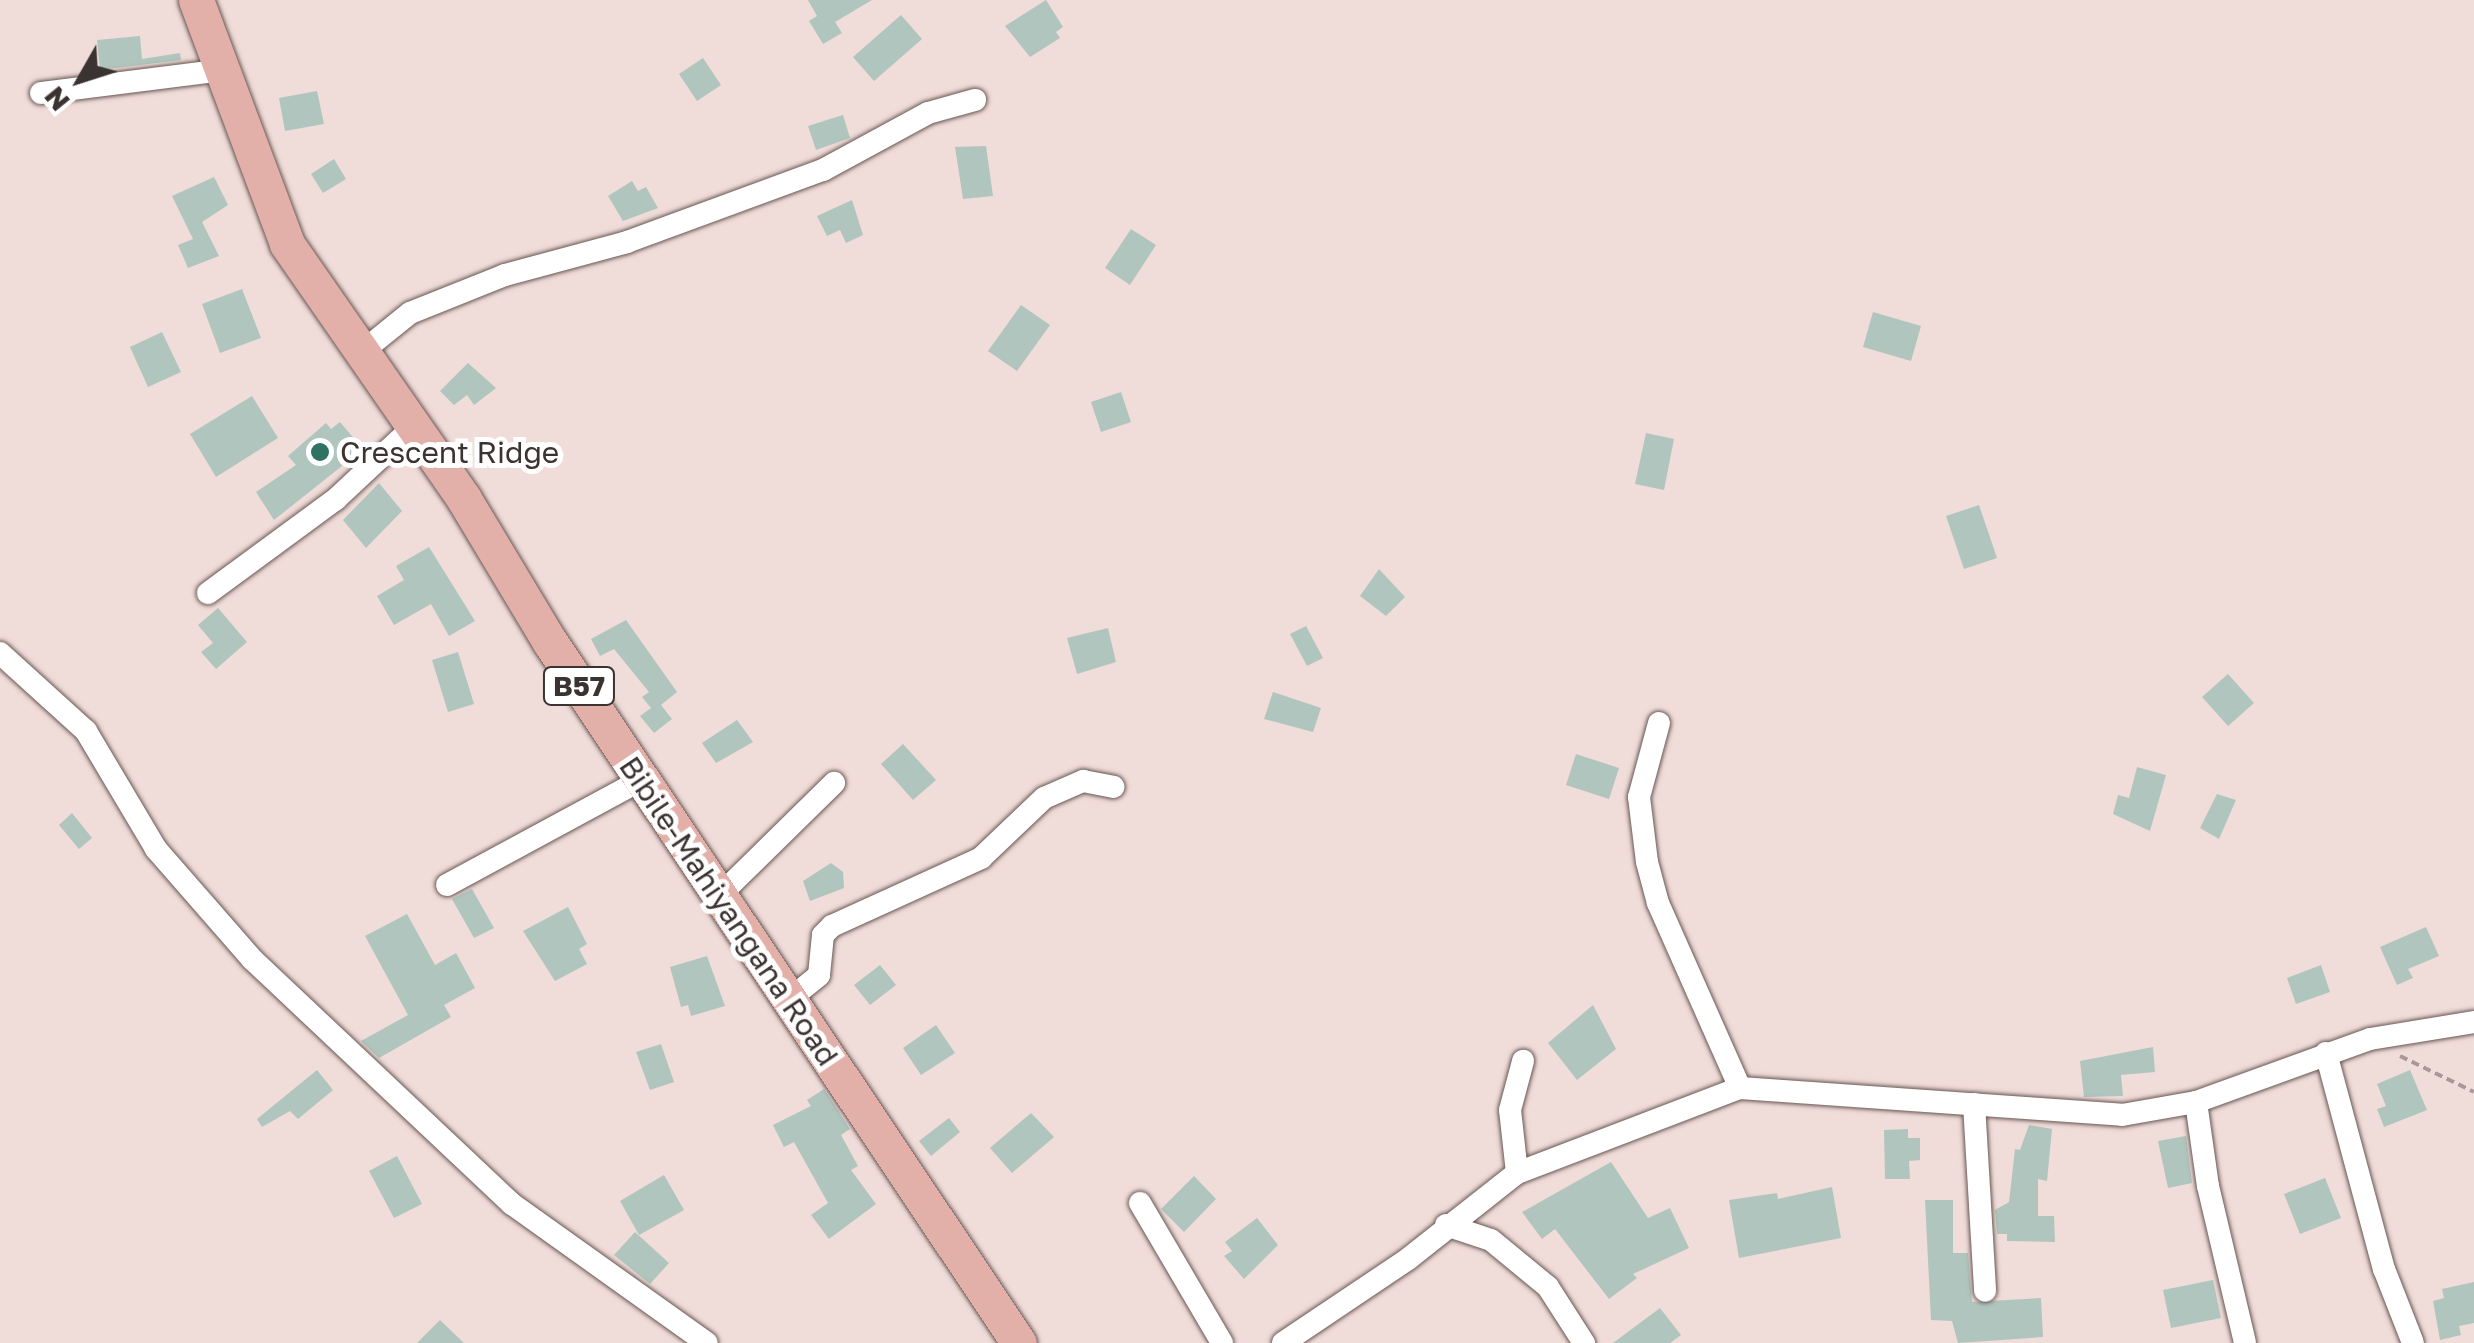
<!DOCTYPE html>
<html>
<head>
<meta charset="utf-8">
<style>
	body { margin:0 }
	#map { position:relative; width:2474px; height:1343px; overflow:hidden; background:#f0dcd8; font-family:"Golos Text",sans-serif }
	div>[style] { position:absolute }
	.building>* { inset:0; background:#b1c5bf }
	.path>* { height:4px; margin-top:-2px; transform-origin:0; background:repeating-linear-gradient(90deg,#a89996 0 8px,transparent 0 13px) }
	.roads { filter:drop-shadow(0 0 2px #685754) drop-shadow(0 0 2px #685754) }
	.street>* { height:22px; margin:-11px; padding:0 11px; transform-origin:11px; border-radius:11px; background:#fff }
	.primary>* { height:35px; margin:-17.5px; padding:0 17.5px; transform-origin:17.5px; border-radius:17.5px; background:#e2b0a8 }
	.dots>* { width:28px; height:28px; translate:-50% -50%; box-sizing:border-box; border:5px solid #fff; border-radius:50% }
	span { translate:-50% -50%; white-space:nowrap; text-align:center; line-height:1.15; -webkit-text-stroke:10px #fff; paint-order:stroke }
	.shield-label span { padding:2px 8px; background:#fff; border:2px solid; border-radius:8px; -webkit-text-stroke-width:0 }
	.shield-label { font-size:28px; color:#3b3331; font-weight:700 }
	.poi-label { font-size:30px; color:#3b3331 }
	.left { translate:0 -50%; text-align:left }
	.street-label { font-size:30px; color:#3b3331 }
	.north { position:absolute; left:30px; top:30px; width:100px; height:100px; -webkit-text-stroke:8px #fff; paint-order:stroke; rotate:231deg; font-size:28px; font-weight:700; line-height:40px; text-align:center; color:#3b3331 }
	.north::after { content:''; display:block; margin:auto; width:35px; height:45px; background:#3b3331; clip-path:polygon(50% 0,100% 100%,50% 72%,0 100%) }
</style>
</head>
<body>
<div id="map">
	<div class="building">
		<div style="clip-path:polygon(808px 0,872px 0,835px 22px,842px 33px,823px 44px,809px 21px,817px 16px)"></div>
		<div style="clip-path:polygon(1046px 0,1063px 27px,1056px 32px,1060px 38px,1030px 57px,1005px 26px)"></div>
		<div style="clip-path:polygon(901px 15px,922px 39px,874px 81px,853px 57px)"></div>
		<div style="clip-path:polygon(140px 36px,142px 59px,180px 53px,181px 60px,100px 70px,97px 40px)"></div>
		<div style="clip-path:polygon(703px 58px,721px 85px,697px 101px,679px 74px)"></div>
		<div style="clip-path:polygon(317px 91px,324px 124px,285px 131px,279px 98px)"></div>
		<div style="clip-path:polygon(843px 115px,850px 138px,816px 150px,808px 126px)"></div>
		<div style="clip-path:polygon(986px 146px,993px 196px,963px 199px,955px 147px)"></div>
		<div style="clip-path:polygon(334px 159px,346px 179px,323px 193px,311px 174px)"></div>
		<div style="clip-path:polygon(214px 177px,228px 205px,202px 222px,219px 256px,188px 268px,178px 245px,193px 239px,172px 196px)"></div>
		<div style="clip-path:polygon(632px 181px,638px 191px,646px 187px,658px 208px,623px 221px,608px 196px)"></div>
		<div style="clip-path:polygon(852px 200px,863px 235px,846px 243px,840px 230px,827px 236px,817px 216px)"></div>
		<div style="clip-path:polygon(1131px 229px,1156px 245px,1130px 285px,1105px 268px)"></div>
		<div style="clip-path:polygon(242px 289px,261px 338px,220px 353px,202px 304px)"></div>
		<div style="clip-path:polygon(1021px 305px,1050px 325px,1017px 371px,988px 351px)"></div>
		<div style="clip-path:polygon(1873px 312px,1921px 326px,1911px 361px,1863px 347px)"></div>
		<div style="clip-path:polygon(162px 332px,181px 372px,148px 387px,130px 347px)"></div>
		<div style="clip-path:polygon(468px 363px,496px 388px,474px 405px,467px 395px,454px 405px,440px 391px)"></div>
		<div style="clip-path:polygon(1121px 392px,1131px 422px,1101px 432px,1091px 402px)"></div>
		<div style="clip-path:polygon(252px 396px,278px 438px,216px 477px,190px 434px)"></div>
		<div style="clip-path:polygon(340px 422px,357px 442px,347px 462px,274px 520px,256px 492px,296px 465px,288px 456px,326px 423px,331px 429px)"></div>
		<div style="clip-path:polygon(1646px 433px,1674px 439px,1664px 490px,1635px 484px)"></div>
		<div style="clip-path:polygon(379px 483px,402px 511px,366px 548px,343px 520px)"></div>
		<div style="clip-path:polygon(1979px 505px,1997px 558px,1964px 569px,1946px 516px)"></div>
		<div style="clip-path:polygon(429px 547px,475px 621px,449px 636px,431px 604px,394px 625px,377px 596px,404px 580px,396px 566px)"></div>
		<div style="clip-path:polygon(1379px 569px,1405px 597px,1386px 616px,1360px 596px)"></div>
		<div style="clip-path:polygon(218px 608px,247px 642px,216px 669px,201px 652px,213px 643px,198px 625px)"></div>
		<div style="clip-path:polygon(626px 620px,677px 692px,661px 705px,672px 719px,654px 733px,640px 716px,651px 708px,642px 697px,649px 692px,614px 649px,600px 656px,591px 639px)"></div>
		<div style="clip-path:polygon(1306px 626px,1323px 658px,1307px 666px,1290px 634px)"></div>
		<div style="clip-path:polygon(1108px 628px,1116px 662px,1077px 674px,1067px 638px)"></div>
		<div style="clip-path:polygon(458px 652px,474px 704px,448px 712px,432px 660px)"></div>
		<div style="clip-path:polygon(2228px 674px,2254px 703px,2228px 726px,2202px 697px)"></div>
		<div style="clip-path:polygon(1273px 692px,1321px 708px,1313px 732px,1264px 719px)"></div>
		<div style="clip-path:polygon(737px 720px,753px 742px,716px 763px,702px 743px)"></div>
		<div style="clip-path:polygon(903px 744px,936px 780px,913px 800px,881px 764px)"></div>
		<div style="clip-path:polygon(1576px 754px,1619px 768px,1609px 799px,1566px 785px)"></div>
		<div style="clip-path:polygon(2137px 767px,2166px 775px,2150px 831px,2113px 814px,2118px 795px,2129px 798px)"></div>
		<div style="clip-path:polygon(2217px 794px,2236px 800px,2219px 839px,2200px 828px)"></div>
		<div style="clip-path:polygon(72px 813px,92px 838px,79px 849px,59px 825px)"></div>
		<div style="clip-path:polygon(831px 863px,843px 872px,844px 888px,810px 901px,803px 881px)"></div>
		<div style="clip-path:polygon(472px 889px,494px 928px,474px 938px,452px 899px)"></div>
		<div style="clip-path:polygon(568px 907px,587px 944px,579px 949px,587px 964px,555px 981px,523px 931px)"></div>
		<div style="clip-path:polygon(407px 914px,435px 965px,456px 953px,475px 988px,444px 1005px,451px 1017px,379px 1058px,361px 1041px,408px 1015px,365px 936px)"></div>
		<div style="clip-path:polygon(2426px 927px,2439px 956px,2408px 969px,2413px 978px,2397px 985px,2380px 947px)"></div>
		<div style="clip-path:polygon(707px 956px,725px 1006px,691px 1016px,688px 1005px,681px 1007px,670px 967px)"></div>
		<div style="clip-path:polygon(880px 965px,896px 985px,870px 1005px,854px 985px)"></div>
		<div style="clip-path:polygon(2321px 965px,2330px 992px,2296px 1004px,2287px 978px)"></div>
		<div style="clip-path:polygon(1593px 1005px,1616px 1049px,1577px 1080px,1548px 1043px)"></div>
		<div style="clip-path:polygon(936px 1025px,955px 1053px,921px 1075px,903px 1048px)"></div>
		<div style="clip-path:polygon(661px 1044px,674px 1082px,650px 1090px,636px 1052px)"></div>
		<div style="clip-path:polygon(2153px 1047px,2155px 1072px,2121px 1075px,2123px 1096px,2084px 1097px,2080px 1061px)"></div>
		<div style="clip-path:polygon(317px 1070px,333px 1090px,298px 1119px,290px 1111px,262px 1127px,257px 1119px)"></div>
		<div style="clip-path:polygon(2410px 1070px,2427px 1110px,2384px 1127px,2377px 1109px,2386px 1106px,2377px 1084px)"></div>
		<div style="clip-path:polygon(824px 1089px,850px 1129px,841px 1135px,858px 1166px,851px 1170px,876px 1204px,829px 1239px,811px 1215px,828px 1203px,794px 1142px,784px 1147px,773px 1125px,811px 1106px,807px 1100px)"></div>
		<div style="clip-path:polygon(1031px 1113px,1054px 1137px,1012px 1173px,990px 1148px)"></div>
		<div style="clip-path:polygon(949px 1118px,960px 1132px,931px 1156px,919px 1141px)"></div>
		<div style="clip-path:polygon(2029px 1125px,2052px 1129px,2047px 1181px,2038px 1179px,2038px 1216px,2054px 1216px,2055px 1242px,2007px 1241px,2007px 1234px,1997px 1234px,1995px 1210px,2009px 1202px,2015px 1149px,2020px 1150px)"></div>
		<div style="clip-path:polygon(1908px 1129px,1908px 1138px,1920px 1138px,1920px 1160px,1909px 1161px,1910px 1179px,1885px 1179px,1884px 1130px)"></div>
		<div style="clip-path:polygon(2186px 1136px,2192px 1183px,2168px 1188px,2158px 1141px)"></div>
		<div style="clip-path:polygon(397px 1156px,422px 1204px,394px 1218px,369px 1171px)"></div>
		<div style="clip-path:polygon(1611px 1162px,1648px 1218px,1670px 1208px,1689px 1248px,1633px 1274px,1637px 1278px,1609px 1299px,1555px 1229px,1542px 1239px,1522px 1212px)"></div>
		<div style="clip-path:polygon(664px 1175px,684px 1210px,639px 1235px,620px 1201px)"></div>
		<div style="clip-path:polygon(1194px 1176px,1216px 1199px,1184px 1232px,1161px 1209px)"></div>
		<div style="clip-path:polygon(2325px 1178px,2341px 1218px,2300px 1234px,2284px 1194px)"></div>
		<div style="clip-path:polygon(1832px 1187px,1841px 1238px,1739px 1258px,1729px 1200px,1777px 1193px,1778px 1199px)"></div>
		<div style="clip-path:polygon(1925px 1200px,1953px 1200px,1953px 1253px,1968px 1253px,1972px 1302px,2041px 1298px,2043px 1337px,1958px 1343px,1952px 1321px,1931px 1320px)"></div>
		<div style="clip-path:polygon(1257px 1218px,1278px 1245px,1244px 1279px,1224px 1256px,1232px 1251px,1225px 1242px)"></div>
		<div style="clip-path:polygon(635px 1232px,669px 1263px,650px 1284px,614px 1255px)"></div>
		<div style="clip-path:polygon(2213px 1280px,2221px 1318px,2171px 1328px,2163px 1290px)"></div>
		<div style="clip-path:polygon(2474px 1282px,2474px 1323px,2459px 1326px,2461px 1335px,2440px 1340px,2433px 1301px,2444px 1298px,2442px 1289px)"></div>
		<div style="clip-path:polygon(1660px 1308px,1681px 1335px,1670px 1343px,1613px 1343px)"></div>
		<div style="clip-path:polygon(440px 1320px,464px 1343px,417px 1343px)"></div>
	</div>
	<div class="path">
		<div style="left:2400px;top:1056px;width:82px;rotate:25.9deg"></div>
	</div>
	<div class="roads">
		<div class="street">
			<div style="left:41px;top:93px;width:182px;rotate:-7.2deg"></div>
			<div style="left:358px;top:355px;width:67px;rotate:-38.9deg"></div>
			<div style="left:410px;top:313px;width:102px;rotate:-21.8deg"></div>
			<div style="left:505px;top:275px;width:126px;rotate:-15.1deg"></div>
			<div style="left:627px;top:242px;width:209px;rotate:-20.2deg"></div>
			<div style="left:823px;top:170px;width:119px;rotate:-28.5deg"></div>
			<div style="left:928px;top:113px;width:49px;rotate:-15.5deg"></div>
			<div style="left:208px;top:593px;width:159px;rotate:-36.3deg"></div>
			<div style="left:336px;top:499px;width:104px;rotate:-43.1deg"></div>
			<div style="left:0;top:653px;width:116px;rotate:42.2deg"></div>
			<div style="left:86px;top:731px;width:137px;rotate:59.3deg"></div>
			<div style="left:156px;top:849px;width:146px;rotate:48.9deg"></div>
			<div style="left:252px;top:959px;width:357px;rotate:43.3deg"></div>
			<div style="left:512px;top:1204px;width:239px;rotate:35.5deg"></div>
			<div style="left:1659px;top:723px;width:77px;rotate:105.1deg"></div>
			<div style="left:1639px;top:797px;width:65px;rotate:83deg"></div>
			<div style="left:1647px;top:862px;width:42px;rotate:75deg"></div>
			<div style="left:1658px;top:903px;width:202px;rotate:66.1deg"></div>
			<div style="left:447px;top:885px;width:221px;rotate:-28.4deg"></div>
			<div style="left:720px;top:895px;width:160px;rotate:-44.5deg"></div>
			<div style="left:791px;top:998px;width:36px;rotate:-39deg"></div>
			<div style="left:819px;top:975px;width:40px;rotate:-84.3deg"></div>
			<div style="left:823px;top:935px;width:13px;rotate:-45deg"></div>
			<div style="left:832px;top:926px;width:164px;rotate:-24.5deg"></div>
			<div style="left:981px;top:858px;width:87px;rotate:-43.6deg"></div>
			<div style="left:1044px;top:798px;width:43px;rotate:-23.6deg"></div>
			<div style="left:1083px;top:781px;width:31px;rotate:11deg"></div>
			<div style="left:2326px;top:1053px;width:224px;rotate:75deg"></div>
			<div style="left:2384px;top:1269px;width:79px;rotate:68.6deg"></div>
			<div style="left:2196px;top:1102px;width:85px;rotate:81.9deg"></div>
			<div style="left:2208px;top:1186px;width:161px;rotate:76.7deg"></div>
			<div style="left:1974px;top:1104px;width:187px;rotate:86.6deg"></div>
			<div style="left:1517px;top:1173px;width:63px;rotate:-96.3deg"></div>
			<div style="left:1510px;top:1110px;width:51px;rotate:-75.1deg"></div>
			<div style="left:1140px;top:1203px;width:162px;rotate:59.6deg"></div>
			<div style="left:1446px;top:1225px;width:47px;rotate:18.4deg"></div>
			<div style="left:1491px;top:1240px;width:74px;rotate:39.5deg"></div>
			<div style="left:1548px;top:1287px;width:67px;rotate:57.3deg"></div>
			<div style="left:1283px;top:1343px;width:151px;rotate:-33.9deg"></div>
			<div style="left:1408px;top:1259px;width:139px;rotate:-38.3deg"></div>
			<div style="left:1517px;top:1173px;width:239px;rotate:-20.9deg"></div>
			<div style="left:1740px;top:1088px;width:383px;rotate:4deg"></div>
			<div style="left:2122px;top:1115px;width:75px;rotate:-10deg"></div>
			<div style="left:2196px;top:1102px;width:185px;rotate:-19.9deg"></div>
			<div style="left:2370px;top:1039px;width:105px;rotate:-9.3deg"></div>
		</div>
		<div class="primary">
			<div style="left:196px;top:0;width:260px;rotate:69.5deg"></div>
			<div style="left:287px;top:244px;width:310px;rotate:55.2deg"></div>
			<div style="left:464px;top:499px;width:167px;rotate:59deg"></div>
			<div style="left:550px;top:642px;width:843px;rotate:56.22deg"></div>
		</div>
	</div>
	<div class="dots">
		<div style="left:320px;top:452px;background:#307262"></div>
	</div>
	<div class="shield-label">
		<span style="left:579px;top:686px">B57</span>
	</div>
	<div class="poi-label">
		<span class="left" style="left:340px;top:452px">Crescent Ridge</span>
	</div>
	<div class="street-label">
		<span style="left:729px;top:911px;rotate:56deg">Bibile-Mahiyangana Road</span>
	</div>
	<div class="north">N</div>
</div>
</body>
</html>
